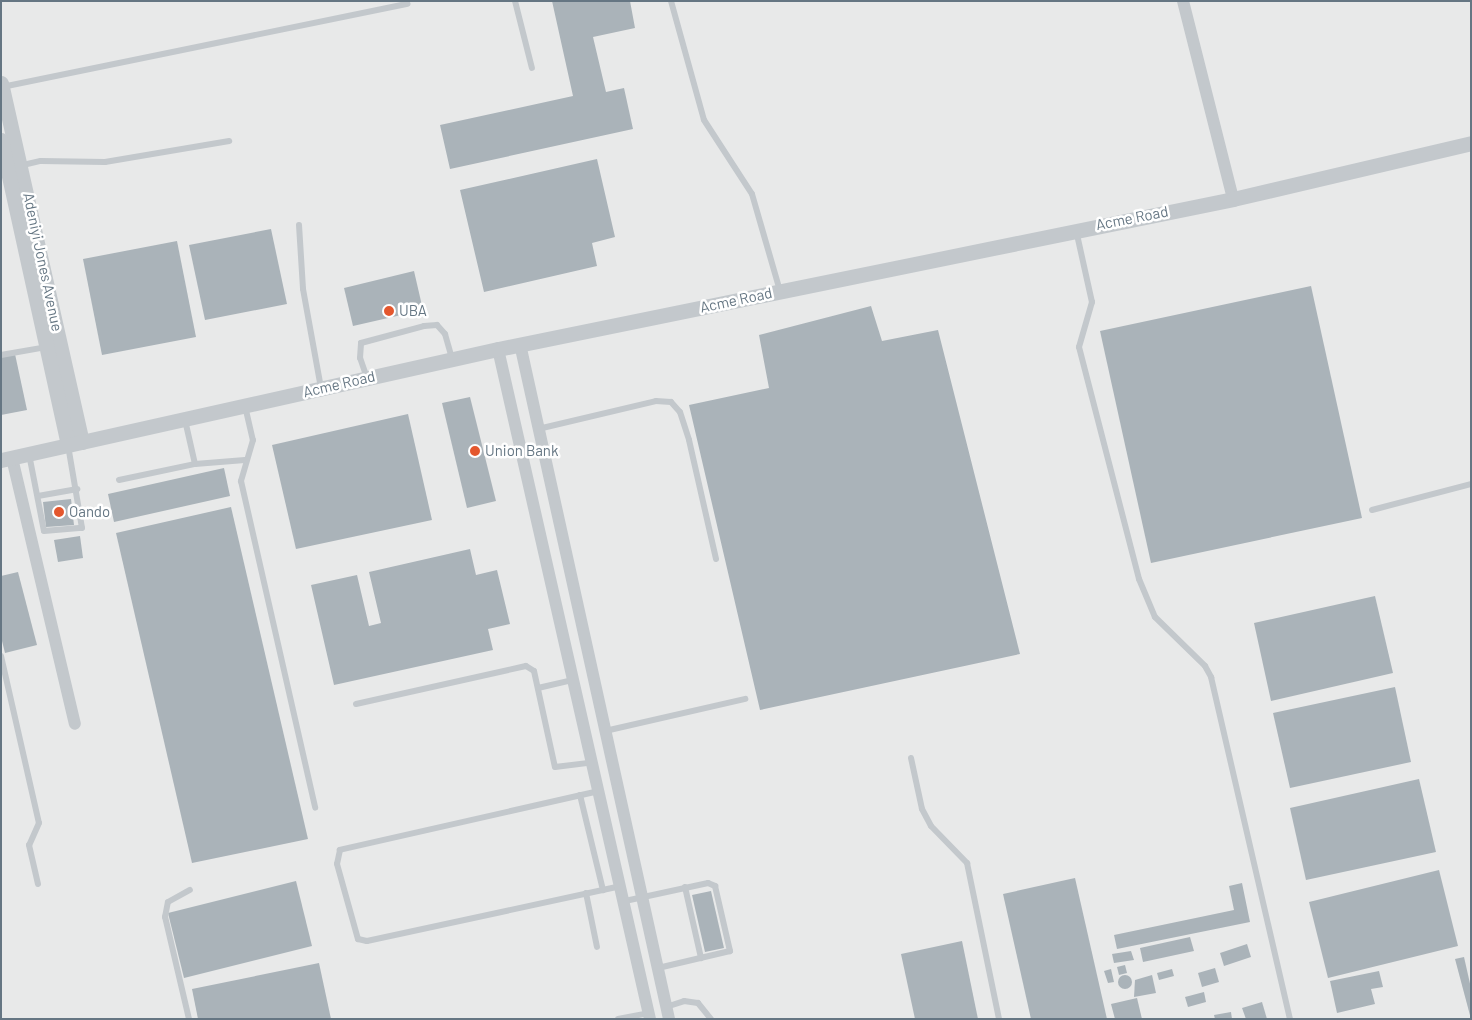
<!DOCTYPE html>
<html>
<head>
<meta charset="utf-8">
<style>
	body { margin:0 }
	#map { position:relative; width:1472px; height:1020px; overflow:hidden; background:#fafaf8; font-family:Barlow,sans-serif }
	div>[style] { position:absolute }
	.built>* { inset:0; background:#e8e9e9 }
	.building>* { inset:0; background:#aab3b9 }
	.round { border-radius:50% }
	.service>* { height:6px; margin:-3px; padding:0 3px; transform-origin:3px; border-radius:3px; background:#c3c8cc }
	.minor>* { height:12px; margin:-6px; padding:0 6px; transform-origin:6px; border-radius:6px; background:#c3c8cc }
	.tertiary>* { height:15px; margin:-7.5px; padding:0 7.5px; transform-origin:7.5px; border-radius:7.5px; background:#c3c8cc }
	.dots>* { width:14px; height:14px; translate:-50% -50%; box-sizing:border-box; border:2px solid #fff; border-radius:50% }
	span { translate:-50% -50%; white-space:nowrap; text-align:center; line-height:1.15; -webkit-text-stroke:5px #fff; paint-order:stroke }
	.street-label { font-size:15px; color:#657683 }
	.poi-label { font-size:15px; color:#657683 }
	.left { translate:0 -50%; text-align:left }
	.frame { position:absolute; inset:0; border:2px solid #657683; pointer-events:none }
</style>
</head>
<body>
<div id="map">
	<div class="built">
		<div style="clip-path:polygon(1px 1px,1471px 1px,1471px 1019px,1px 1019px)"></div>
	</div>
	<div class="building">
		<div style="clip-path:polygon(552px 1px,630px 1px,635px 28px,593px 37px,606px 92px,624px 88px,633px 129px,450px 169px,440px 125px,573px 96px)"></div>
		<div style="clip-path:polygon(597px 159px,615px 237px,592px 243px,597px 266px,484px 292px,460px 190px)"></div>
		<div style="clip-path:polygon(271px 229px,287px 304px,205px 320px,189px 245px)"></div>
		<div style="clip-path:polygon(177px 241px,196px 337px,102px 355px,83px 259px)"></div>
		<div style="clip-path:polygon(414px 271px,423px 310px,353px 326px,344px 288px)"></div>
		<div style="clip-path:polygon(1311px 286px,1362px 518px,1151px 563px,1100px 331px)"></div>
		<div style="clip-path:polygon(871px 306px,882px 341px,938px 330px,1020px 654px,760px 710px,689px 405px,769px 388px,759px 335px)"></div>
		<div style="clip-path:polygon(15px 354px,27px 410px,1px 415px,1px 356px)"></div>
		<div style="clip-path:polygon(470px 397px,496px 501px,467px 508px,442px 403px)"></div>
		<div style="clip-path:polygon(408px 414px,432px 520px,296px 549px,272px 445px)"></div>
		<div style="clip-path:polygon(224px 468px,230px 496px,114px 522px,108px 494px)"></div>
		<div style="clip-path:polygon(71px 499px,74px 525px,46px 527px,43px 502px)"></div>
		<div style="clip-path:polygon(231px 507px,308px 839px,192px 863px,116px 533px)"></div>
		<div style="clip-path:polygon(80px 536px,83px 558px,58px 562px,54px 540px)"></div>
		<div style="clip-path:polygon(470px 549px,476px 575px,497px 570px,510px 624px,488px 629px,493px 650px,334px 685px,311px 585px,357px 575px,369px 626px,381px 623px,369px 572px)"></div>
		<div style="clip-path:polygon(18px 572px,37px 645px,5px 653px,1px 637px,1px 576px)"></div>
		<div style="clip-path:polygon(1375px 596px,1393px 673px,1271px 701px,1254px 623px)"></div>
		<div style="clip-path:polygon(1395px 687px,1411px 762px,1290px 788px,1273px 713px)"></div>
		<div style="clip-path:polygon(1419px 779px,1436px 852px,1306px 880px,1290px 808px)"></div>
		<div style="clip-path:polygon(1439px 870px,1458px 946px,1328px 978px,1309px 902px)"></div>
		<div style="clip-path:polygon(1075px 878px,1107px 1019px,1031px 1019px,1003px 894px)"></div>
		<div style="clip-path:polygon(296px 881px,312px 946px,184px 978px,168px 913px)"></div>
		<div style="clip-path:polygon(1242px 883px,1250px 922px,1117px 949px,1114px 935px,1234px 910px,1229px 886px)"></div>
		<div style="clip-path:polygon(711px 891px,724px 948px,705px 952px,692px 895px)"></div>
		<div style="clip-path:polygon(1190px 937px,1194px 951px,1143px 962px,1140px 948px)"></div>
		<div style="clip-path:polygon(962px 941px,978px 1019px,915px 1019px,901px 954px)"></div>
		<div style="clip-path:polygon(1247px 944px,1251px 957px,1224px 966px,1220px 953px)"></div>
		<div style="clip-path:polygon(1131px 951px,1134px 960px,1114px 963px,1112px 954px)"></div>
		<div style="clip-path:polygon(1464px 957px,1471px 988px,1471px 1019px,1455px 959px)"></div>
		<div style="clip-path:polygon(319px 963px,331px 1019px,198px 1019px,192px 989px)"></div>
		<div style="clip-path:polygon(1125px 965px,1127px 973px,1119px 975px,1117px 967px)"></div>
		<div style="clip-path:polygon(1215px 968px,1219px 982px,1202px 987px,1198px 973px)"></div>
		<div style="clip-path:polygon(1111px 969px,1114px 982px,1108px 983px,1104px 971px)"></div>
		<div style="clip-path:polygon(1172px 969px,1174px 976px,1159px 980px,1157px 973px)"></div>
		<div style="clip-path:polygon(1379px 971px,1383px 987px,1371px 989px,1375px 1004px,1337px 1013px,1330px 981px)"></div>
		<div style="clip-path:polygon(1152px 975px,1156px 993px,1134px 997px,1135px 980px)"></div>
		<div class="round" style="left:1118px;top:975px;width:14px;height:14px"></div>
		<div style="clip-path:polygon(1204px 992px,1206px 1002px,1188px 1007px,1185px 997px)"></div>
		<div style="clip-path:polygon(1137px 998px,1142px 1019px,1115px 1019px,1111px 1004px)"></div>
		<div style="clip-path:polygon(1262px 1002px,1267px 1019px,1246px 1019px,1242px 1008px)"></div>
		<div style="clip-path:polygon(1231px 1012px,1232px 1019px,1215px 1019px,1214px 1015px)"></div>
	</div>
	<div class="service">
		<div style="left:515px;top:1px;width:69px;rotate:75.8deg"></div>
		<div style="left:671px;top:1px;width:123px;rotate:74.5deg"></div>
		<div style="left:704px;top:120px;width:88px;rotate:57deg"></div>
		<div style="left:752px;top:194px;width:101px;rotate:73.9deg"></div>
		<div style="left:2px;top:87px;width:414px;rotate:-11.6deg"></div>
		<div style="left:23px;top:165px;width:18px;rotate:-13deg"></div>
		<div style="left:41px;top:161px;width:64px;rotate:0.9deg"></div>
		<div style="left:105px;top:162px;width:126px;rotate:-9.6deg"></div>
		<div style="left:299px;top:225px;width:64px;rotate:86.4deg"></div>
		<div style="left:303px;top:289px;width:101px;rotate:79.7deg"></div>
		<div style="left:1076px;top:230px;width:74px;rotate:77.5deg"></div>
		<div style="left:1092px;top:302px;width:47px;rotate:106.1deg"></div>
		<div style="left:1079px;top:347px;width:240px;rotate:75.5deg"></div>
		<div style="left:1139px;top:579px;width:41px;rotate:67.2deg"></div>
		<div style="left:1155px;top:617px;width:70px;rotate:44.4deg"></div>
		<div style="left:1205px;top:666px;width:13px;rotate:61deg"></div>
		<div style="left:1211px;top:677px;width:351px;rotate:77deg"></div>
		<div style="left:1px;top:355px;width:47px;rotate:-9.9deg"></div>
		<div style="left:367px;top:378px;width:21px;rotate:-109deg"></div>
		<div style="left:360px;top:358px;width:15px;rotate:-86deg"></div>
		<div style="left:361px;top:343px;width:65px;rotate:-15.1deg"></div>
		<div style="left:424px;top:326px;width:13px;rotate:-4deg"></div>
		<div style="left:437px;top:325px;width:12px;rotate:48deg"></div>
		<div style="left:445px;top:334px;width:26px;rotate:74deg"></div>
		<div style="left:245px;top:406px;width:35px;rotate:77deg"></div>
		<div style="left:253px;top:440px;width:43px;rotate:106.3deg"></div>
		<div style="left:241px;top:481px;width:335px;rotate:77.2deg"></div>
		<div style="left:185px;top:420px;width:45px;rotate:77.2deg"></div>
		<div style="left:538px;top:429px;width:121px;rotate:-13.3deg"></div>
		<div style="left:656px;top:401px;width:15px;rotate:4deg"></div>
		<div style="left:671px;top:402px;width:13px;rotate:48deg"></div>
		<div style="left:680px;top:412px;width:29px;rotate:72deg"></div>
		<div style="left:689px;top:440px;width:122px;rotate:77.2deg"></div>
		<div style="left:29px;top:454px;width:78px;rotate:79deg"></div>
		<div style="left:44px;top:531px;width:38px;rotate:-5deg"></div>
		<div style="left:82px;top:528px;width:84px;rotate:-99.6deg"></div>
		<div style="left:119px;top:480px;width:78px;rotate:-11.9deg"></div>
		<div style="left:195px;top:464px;width:50px;rotate:-4.6deg"></div>
		<div style="left:38px;top:496px;width:40px;rotate:-10deg"></div>
		<div style="left:1372px;top:510px;width:102px;rotate:-14.7deg"></div>
		<div style="left:1px;top:656px;width:171px;rotate:77.2deg"></div>
		<div style="left:39px;top:823px;width:24px;rotate:114deg"></div>
		<div style="left:29px;top:845px;width:40px;rotate:77deg"></div>
		<div style="left:538px;top:688px;width:36px;rotate:-13deg"></div>
		<div style="left:356px;top:704px;width:174px;rotate:-12.6deg"></div>
		<div style="left:526px;top:666px;width:9px;rotate:32deg"></div>
		<div style="left:534px;top:671px;width:98px;rotate:77.7deg"></div>
		<div style="left:555px;top:767px;width:38px;rotate:-7deg"></div>
		<div style="left:605px;top:731px;width:144px;rotate:-12.9deg"></div>
		<div style="left:911px;top:758px;width:52px;rotate:77.8deg"></div>
		<div style="left:922px;top:809px;width:19px;rotate:62deg"></div>
		<div style="left:931px;top:826px;width:52px;rotate:45.8deg"></div>
		<div style="left:967px;top:863px;width:159px;rotate:78.4deg"></div>
		<div style="left:599px;top:791px;width:266px;rotate:167.2deg"></div>
		<div style="left:340px;top:850px;width:14px;rotate:102deg"></div>
		<div style="left:337px;top:864px;width:78px;rotate:74.4deg"></div>
		<div style="left:358px;top:939px;width:9px;rotate:13deg"></div>
		<div style="left:367px;top:941px;width:260px;rotate:-12.2deg"></div>
		<div style="left:580px;top:795px;width:98px;rotate:76.4deg"></div>
		<div style="left:685px;top:887px;width:73px;rotate:77.3deg"></div>
		<div style="left:586px;top:893px;width:55px;rotate:78.5deg"></div>
		<div style="left:625px;top:901px;width:85px;rotate:-12.2deg"></div>
		<div style="left:708px;top:883px;width:8px;rotate:23deg"></div>
		<div style="left:715px;top:886px;width:67px;rotate:77deg"></div>
		<div style="left:730px;top:951px;width:74px;rotate:166.7deg"></div>
		<div style="left:666px;top:1007px;width:19px;rotate:-18deg"></div>
		<div style="left:684px;top:1001px;width:14px;rotate:8deg"></div>
		<div style="left:698px;top:1003px;width:21px;rotate:51deg"></div>
		<div style="left:189px;top:1019px;width:105px;rotate:-103.2deg"></div>
		<div style="left:165px;top:917px;width:15px;rotate:-79deg"></div>
		<div style="left:168px;top:902px;width:25px;rotate:-29deg"></div>
		<div style="left:618px;top:1019px;width:31px;rotate:-11deg"></div>
	</div>
	<div class="minor">
		<div style="left:1183px;top:1px;width:204px;rotate:75.8deg"></div>
		<div style="left:520px;top:344px;width:691px;rotate:77.55deg"></div>
		<div style="left:498px;top:349px;width:687px;rotate:77.22deg"></div>
		<div style="left:12px;top:458px;width:273px;rotate:76.7deg"></div>
	</div>
	<div class="tertiary">
		<div style="left:1px;top:83px;width:368px;rotate:77.3deg"></div>
		<div style="left:1px;top:140px;width:312px;rotate:77.6deg"></div>
		<div style="left:1px;top:460px;width:509px;rotate:-12.59deg"></div>
		<div style="left:498px;top:349px;width:750px;rotate:-11.53deg"></div>
		<div style="left:1233px;top:199px;width:244px;rotate:-13.2deg"></div>
	</div>
	<div class="dots">
		<div style="left:389px;top:311px;background:#e4572e"></div>
		<div style="left:475px;top:451px;background:#e4572e"></div>
		<div style="left:59px;top:512px;background:#e4572e"></div>
	</div>
	<div class="street-label">
		<span style="left:1132px;top:218px;rotate:-11deg">Acme Road</span>
		<span style="left:43px;top:262px;rotate:78deg">Adeniyi Jones Avenue</span>
		<span style="left:736px;top:300px;rotate:-12deg">Acme Road</span>
		<span style="left:339px;top:384px;rotate:-13deg">Acme Road</span>
	</div>
	<div class="poi-label">
		<span class="left" style="left:399px;top:311px">UBA</span>
		<span class="left" style="left:485px;top:451px">Union Bank</span>
		<span class="left" style="left:69px;top:512px">Oando</span>
	</div>
	<div class="frame"></div>
</div>
</body>
</html>
